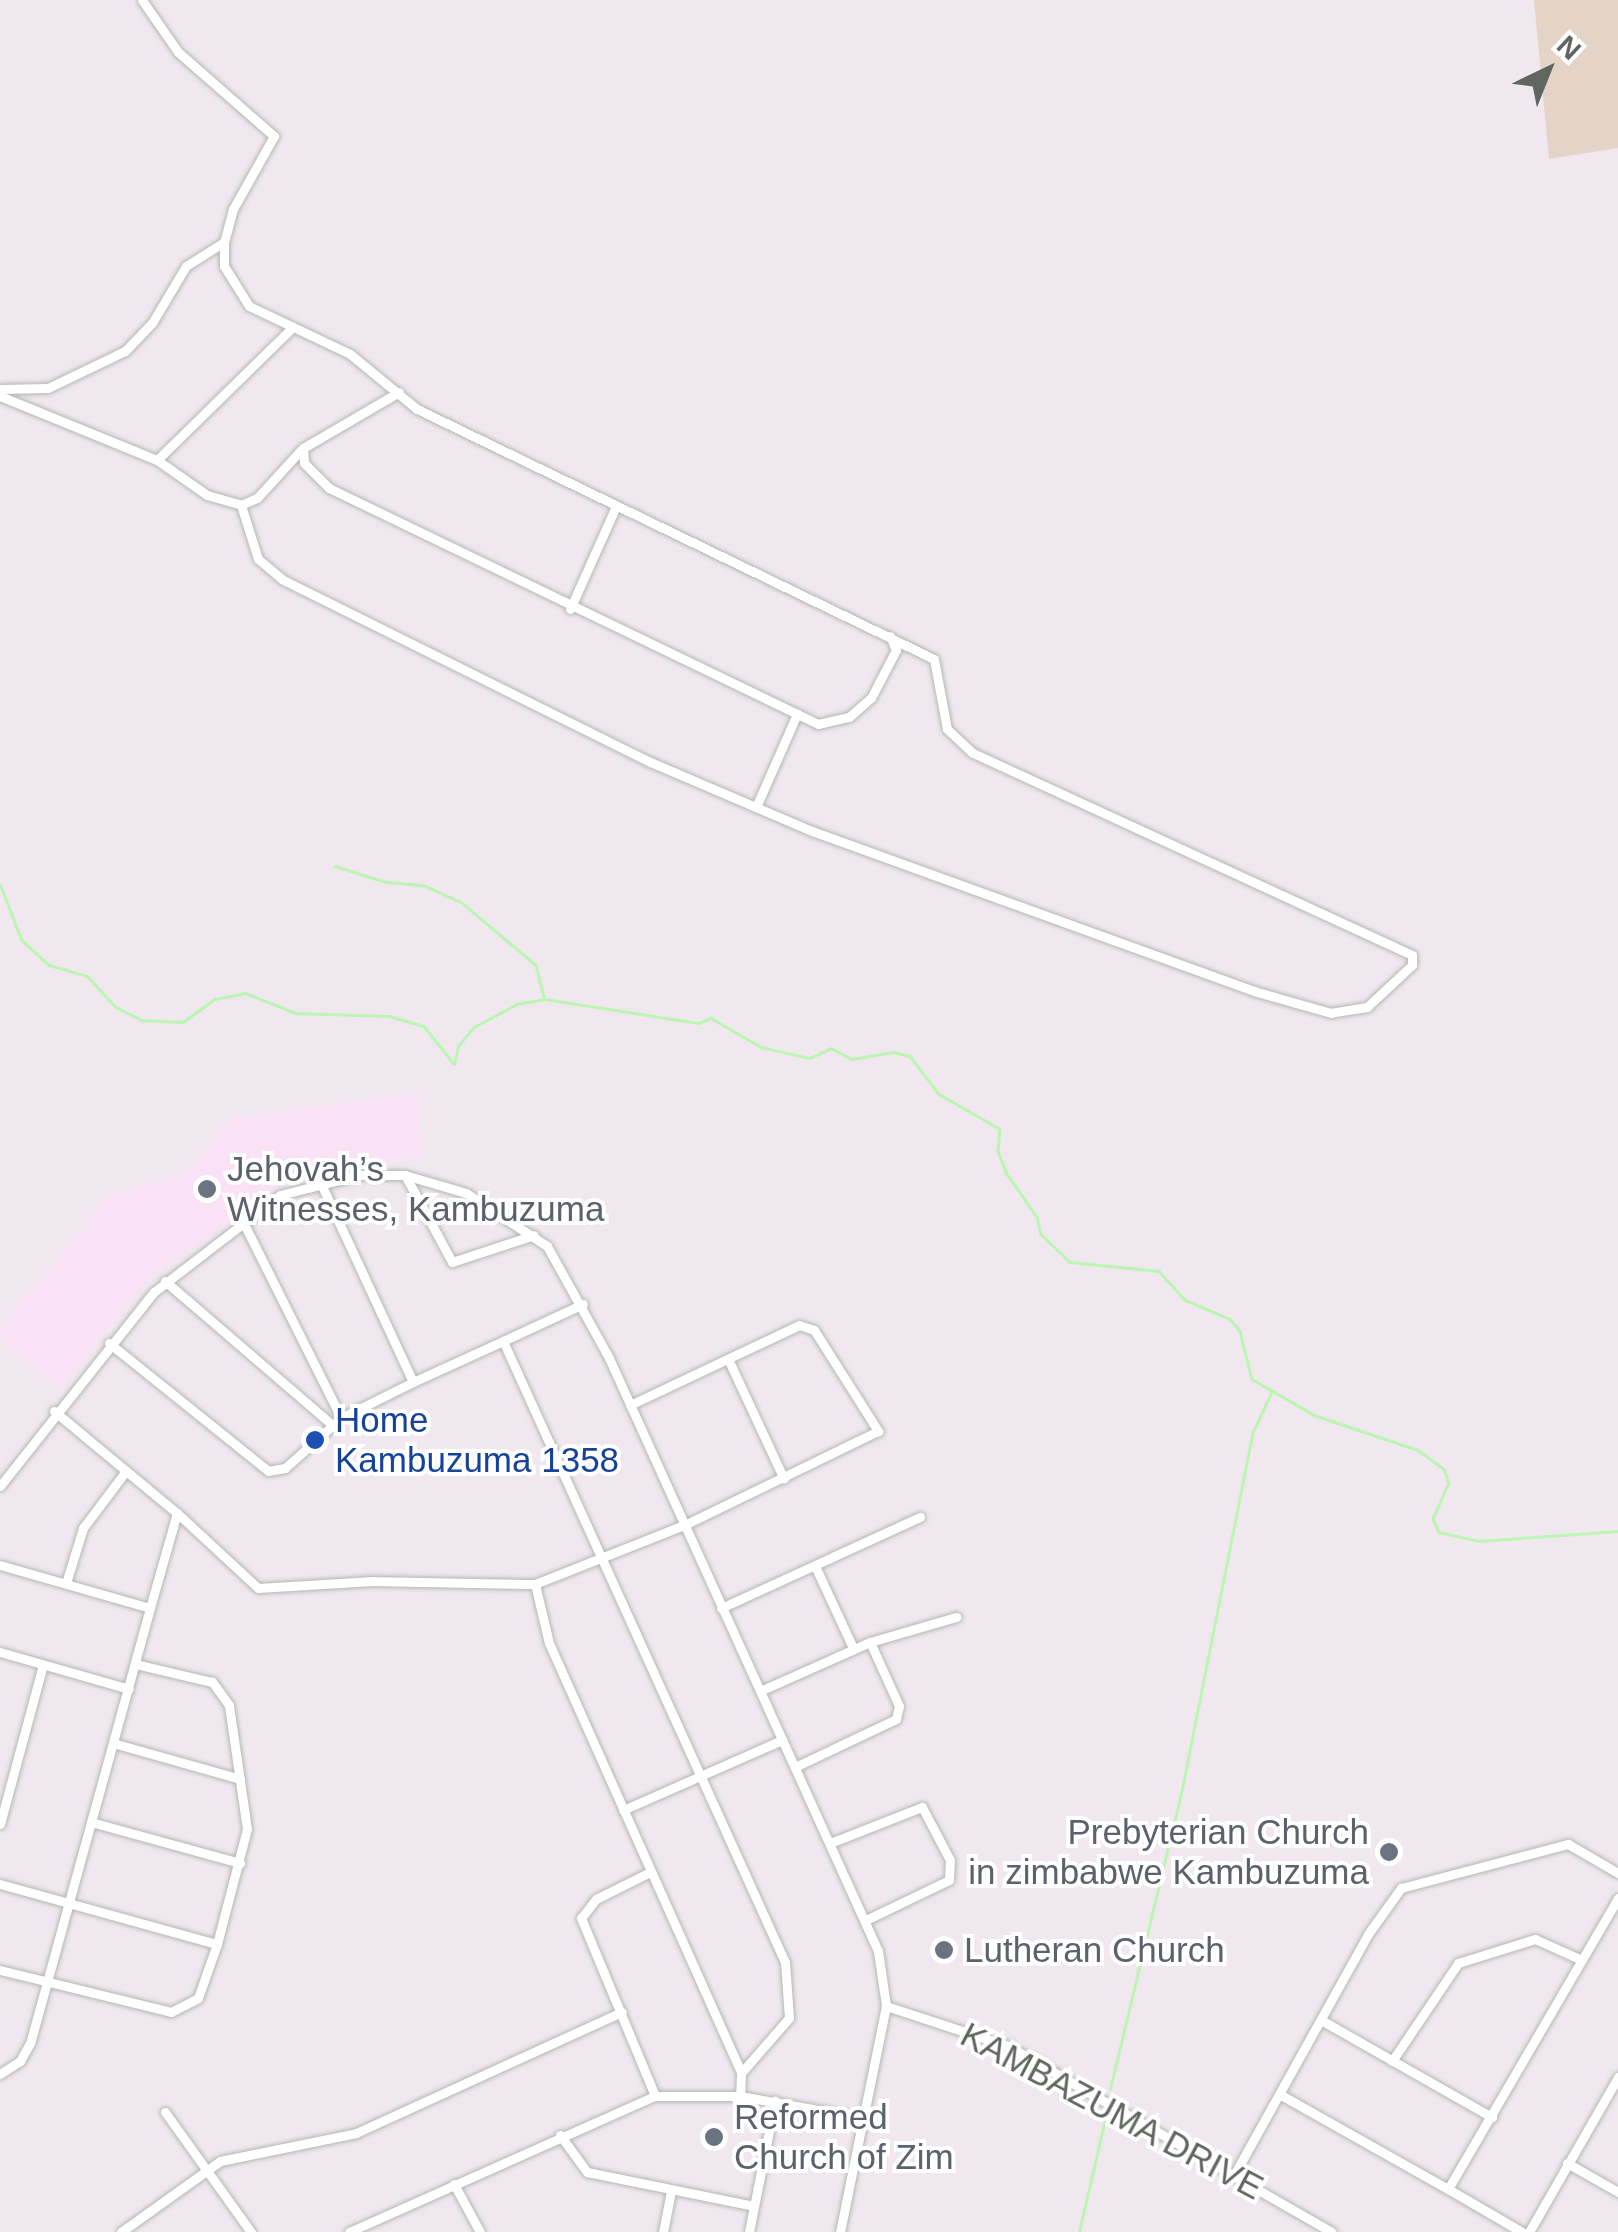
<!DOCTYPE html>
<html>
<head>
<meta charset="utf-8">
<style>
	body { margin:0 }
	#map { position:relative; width:1618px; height:2232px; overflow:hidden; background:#f0e8ee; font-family:Arial,sans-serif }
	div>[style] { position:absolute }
	.commercial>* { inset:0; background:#fae2f6 }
	.green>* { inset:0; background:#e4d4c8 }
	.stream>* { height:2.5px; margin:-1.25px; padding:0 1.25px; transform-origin:1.25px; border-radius:1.25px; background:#bbf5b3 }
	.roads { filter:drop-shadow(0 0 2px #b3b8b3) drop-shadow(0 0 2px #b3b8b3) }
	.street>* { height:9px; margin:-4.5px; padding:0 4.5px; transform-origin:4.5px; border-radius:4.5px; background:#fff }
	.dots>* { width:28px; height:28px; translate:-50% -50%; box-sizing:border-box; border:5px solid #fff; border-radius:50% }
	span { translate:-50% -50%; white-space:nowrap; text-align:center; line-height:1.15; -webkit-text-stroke:8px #fff; paint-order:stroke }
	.worship-label { font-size:35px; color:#5b616d }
	.left { translate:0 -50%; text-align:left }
	.right { translate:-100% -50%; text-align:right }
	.transit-label { font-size:35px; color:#164399 }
	.street-label { font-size:35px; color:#60665f }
	.north { position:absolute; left:1498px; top:20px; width:100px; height:100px; -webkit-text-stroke:8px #fff; paint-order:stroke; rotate:43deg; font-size:28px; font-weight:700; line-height:40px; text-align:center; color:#60665f }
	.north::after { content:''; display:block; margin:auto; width:35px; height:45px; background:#60665f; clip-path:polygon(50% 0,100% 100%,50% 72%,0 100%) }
</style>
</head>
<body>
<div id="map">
	<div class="commercial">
		<div style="clip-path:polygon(417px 1093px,423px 1155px,283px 1185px,146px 1280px,61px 1390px,0 1339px,0 1327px,111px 1194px,186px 1174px,230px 1118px)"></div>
	</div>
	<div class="green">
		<div style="clip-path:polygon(1534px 0,1618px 0,1618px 148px,1549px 159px)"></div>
	</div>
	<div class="stream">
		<div style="left:335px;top:866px;width:53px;rotate:17.4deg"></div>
		<div style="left:386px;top:882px;width:37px;rotate:5deg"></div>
		<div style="left:423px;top:885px;width:42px;rotate:24.1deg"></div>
		<div style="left:461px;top:902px;width:98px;rotate:40deg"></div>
		<div style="left:536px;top:965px;width:32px;rotate:76deg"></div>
		<div style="left:0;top:884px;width:60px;rotate:68.6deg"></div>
		<div style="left:22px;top:940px;width:37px;rotate:43deg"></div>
		<div style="left:49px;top:965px;width:40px;rotate:16deg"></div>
		<div style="left:87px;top:976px;width:42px;rotate:46.9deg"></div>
		<div style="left:116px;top:1007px;width:28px;rotate:27deg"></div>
		<div style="left:141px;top:1020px;width:42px;rotate:2.7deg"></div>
		<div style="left:183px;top:1022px;width:39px;rotate:-36deg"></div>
		<div style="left:215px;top:999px;width:31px;rotate:-11deg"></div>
		<div style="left:245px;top:993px;width:55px;rotate:21.4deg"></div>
		<div style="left:296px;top:1013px;width:93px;rotate:1.8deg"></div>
		<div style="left:389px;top:1016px;width:36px;rotate:16deg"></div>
		<div style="left:424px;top:1026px;width:48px;rotate:51.7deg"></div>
		<div style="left:454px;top:1064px;width:18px;rotate:-77deg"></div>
		<div style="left:458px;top:1046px;width:25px;rotate:-50deg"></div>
		<div style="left:474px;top:1027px;width:49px;rotate:-28.1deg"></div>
		<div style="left:517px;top:1004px;width:28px;rotate:-10deg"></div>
		<div style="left:545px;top:999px;width:156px;rotate:8.9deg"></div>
		<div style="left:699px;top:1023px;width:13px;rotate:-23deg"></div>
		<div style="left:711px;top:1018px;width:58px;rotate:30.1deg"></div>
		<div style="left:761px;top:1047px;width:50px;rotate:12.7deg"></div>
		<div style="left:810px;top:1058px;width:23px;rotate:-25deg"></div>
		<div style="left:831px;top:1048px;width:24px;rotate:28deg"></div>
		<div style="left:852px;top:1059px;width:43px;rotate:-9.5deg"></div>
		<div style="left:894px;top:1052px;width:16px;rotate:14deg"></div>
		<div style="left:910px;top:1056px;width:48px;rotate:52.7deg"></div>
		<div style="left:939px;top:1094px;width:70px;rotate:29.8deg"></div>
		<div style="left:1000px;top:1129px;width:22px;rotate:95deg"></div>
		<div style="left:998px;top:1151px;width:25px;rotate:69deg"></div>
		<div style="left:1007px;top:1174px;width:52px;rotate:55.1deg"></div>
		<div style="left:1037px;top:1217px;width:17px;rotate:77deg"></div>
		<div style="left:1041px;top:1234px;width:40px;rotate:44deg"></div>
		<div style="left:1070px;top:1262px;width:89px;rotate:5.8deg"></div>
		<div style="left:1159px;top:1271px;width:39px;rotate:48deg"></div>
		<div style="left:1185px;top:1300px;width:49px;rotate:22.9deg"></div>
		<div style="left:1230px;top:1319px;width:16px;rotate:50deg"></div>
		<div style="left:1240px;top:1331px;width:49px;rotate:76deg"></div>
		<div style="left:1252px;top:1379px;width:72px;rotate:30.1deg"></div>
		<div style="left:1314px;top:1415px;width:110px;rotate:18.6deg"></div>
		<div style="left:1418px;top:1450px;width:32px;rotate:36deg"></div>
		<div style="left:1444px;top:1469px;width:15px;rotate:70deg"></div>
		<div style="left:1449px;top:1483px;width:39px;rotate:114deg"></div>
		<div style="left:1433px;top:1519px;width:14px;rotate:65deg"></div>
		<div style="left:1439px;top:1532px;width:41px;rotate:12.7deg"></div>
		<div style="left:1479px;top:1541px;width:139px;rotate:-4.1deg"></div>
		<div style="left:1110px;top:2089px;width:309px;rotate:-76.5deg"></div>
		<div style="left:1182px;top:1789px;width:362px;rotate:-78.8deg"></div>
		<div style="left:1252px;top:1434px;width:47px;rotate:-65.1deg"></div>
		<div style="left:1079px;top:2232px;width:124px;rotate:-77deg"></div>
	</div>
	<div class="roads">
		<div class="street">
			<div style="left:142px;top:0;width:63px;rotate:55.3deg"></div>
			<div style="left:178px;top:52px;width:128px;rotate:41.2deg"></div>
			<div style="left:274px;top:136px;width:84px;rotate:119.3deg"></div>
			<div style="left:233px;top:209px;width:34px;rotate:105deg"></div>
			<div style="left:224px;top:242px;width:24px;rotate:90deg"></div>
			<div style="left:224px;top:266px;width:47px;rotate:58deg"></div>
			<div style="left:249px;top:306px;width:112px;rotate:25.4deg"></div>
			<div style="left:350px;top:354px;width:87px;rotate:39.4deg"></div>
			<div style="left:417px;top:409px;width:574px;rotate:25.81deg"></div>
			<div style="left:934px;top:659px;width:71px;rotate:79.5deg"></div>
			<div style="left:947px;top:729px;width:35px;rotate:43deg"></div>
			<div style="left:973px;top:753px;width:483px;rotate:24.7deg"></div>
			<div style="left:1412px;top:955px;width:10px;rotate:90deg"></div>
			<div style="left:1412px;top:965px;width:62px;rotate:137deg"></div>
			<div style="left:1367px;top:1007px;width:36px;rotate:171deg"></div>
			<div style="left:1331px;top:1013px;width:80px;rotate:-164.1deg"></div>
			<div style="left:1254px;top:991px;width:470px;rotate:-160.1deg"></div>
			<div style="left:812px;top:831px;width:176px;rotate:-156.9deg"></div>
			<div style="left:650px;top:762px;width:411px;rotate:-153.6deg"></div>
			<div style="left:282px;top:579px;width:31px;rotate:-140deg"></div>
			<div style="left:258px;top:559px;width:57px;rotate:-107.5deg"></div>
			<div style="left:0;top:389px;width:48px;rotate:-1.2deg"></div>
			<div style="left:48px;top:388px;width:85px;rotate:-25.7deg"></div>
			<div style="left:125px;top:351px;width:39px;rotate:-46deg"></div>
			<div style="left:152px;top:323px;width:66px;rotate:-59.2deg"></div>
			<div style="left:186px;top:266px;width:45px;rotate:-32.3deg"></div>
			<div style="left:399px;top:392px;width:111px;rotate:149.7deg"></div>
			<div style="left:303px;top:448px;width:15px;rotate:86deg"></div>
			<div style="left:304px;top:463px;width:35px;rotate:45deg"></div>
			<div style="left:329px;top:488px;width:543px;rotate:25.76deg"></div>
			<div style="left:818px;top:724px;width:32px;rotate:-13deg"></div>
			<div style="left:849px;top:717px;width:29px;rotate:-41deg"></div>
			<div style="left:871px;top:698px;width:54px;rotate:-62.5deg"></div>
			<div style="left:896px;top:650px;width:15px;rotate:-113deg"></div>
			<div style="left:0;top:396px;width:170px;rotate:22.2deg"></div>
			<div style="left:157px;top:460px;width:190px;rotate:-44.4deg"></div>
			<div style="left:157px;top:460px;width:61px;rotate:35deg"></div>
			<div style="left:207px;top:495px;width:35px;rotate:16deg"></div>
			<div style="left:241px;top:505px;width:17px;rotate:-24deg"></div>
			<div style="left:257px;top:498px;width:65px;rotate:-47.5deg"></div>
			<div style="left:570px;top:609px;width:113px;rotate:-65.9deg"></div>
			<div style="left:756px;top:807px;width:102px;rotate:-66.2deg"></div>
			<div style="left:405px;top:1175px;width:99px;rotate:61.6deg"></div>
			<div style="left:452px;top:1262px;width:86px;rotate:-18.2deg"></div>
			<div style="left:242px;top:1220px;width:221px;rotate:63.4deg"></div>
			<div style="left:165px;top:1281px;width:219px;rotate:40.7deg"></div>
			<div style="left:503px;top:1341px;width:88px;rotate:-24.8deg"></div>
			<div style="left:109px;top:1343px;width:204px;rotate:38.8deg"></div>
			<div style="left:268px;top:1471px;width:17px;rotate:-10deg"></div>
			<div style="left:285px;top:1468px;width:75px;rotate:-41.8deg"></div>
			<div style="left:341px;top:1418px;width:80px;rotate:-26.6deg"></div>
			<div style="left:413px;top:1382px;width:221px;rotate:-114.9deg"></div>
			<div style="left:728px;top:1359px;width:132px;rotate:65deg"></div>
			<div style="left:413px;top:1382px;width:99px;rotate:-24.5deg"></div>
			<div style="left:503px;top:1341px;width:682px;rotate:65.58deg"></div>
			<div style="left:785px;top:1962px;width:56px;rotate:85.9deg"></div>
			<div style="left:789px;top:2018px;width:73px;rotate:131.1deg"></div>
			<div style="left:630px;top:1405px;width:187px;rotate:-25.3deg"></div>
			<div style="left:799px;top:1325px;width:16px;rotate:18deg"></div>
			<div style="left:814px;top:1330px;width:120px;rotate:57.6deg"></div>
			<div style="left:878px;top:1431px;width:216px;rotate:154.1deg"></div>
			<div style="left:684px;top:1525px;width:160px;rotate:158.4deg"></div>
			<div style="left:535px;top:1584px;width:61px;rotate:76.7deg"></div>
			<div style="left:549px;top:1643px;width:471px;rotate:65.9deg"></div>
			<div style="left:741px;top:2073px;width:23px;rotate:92deg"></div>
			<div style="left:54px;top:1411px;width:160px;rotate:39.7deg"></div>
			<div style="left:177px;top:1513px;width:99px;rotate:105.9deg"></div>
			<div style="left:0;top:1486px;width:248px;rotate:-51.6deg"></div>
			<div style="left:154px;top:1292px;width:159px;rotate:-37.6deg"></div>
			<div style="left:280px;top:1195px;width:81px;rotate:-14.2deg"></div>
			<div style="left:359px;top:1175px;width:46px"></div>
			<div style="left:405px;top:1175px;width:64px;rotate:16.4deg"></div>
			<div style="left:466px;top:1193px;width:97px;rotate:33.2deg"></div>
			<div style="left:547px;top:1246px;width:128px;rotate:61deg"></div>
			<div style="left:609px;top:1358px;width:651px;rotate:65.6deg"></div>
			<div style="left:878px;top:1951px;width:56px;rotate:81.7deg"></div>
			<div style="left:886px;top:2006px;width:231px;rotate:101.5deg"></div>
			<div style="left:177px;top:1513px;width:110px;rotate:42.8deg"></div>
			<div style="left:258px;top:1588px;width:115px;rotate:-3.5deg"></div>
			<div style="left:373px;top:1581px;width:162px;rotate:1.1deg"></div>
			<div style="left:0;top:1565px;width:156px;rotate:16deg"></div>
			<div style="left:150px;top:1608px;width:451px;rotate:105.4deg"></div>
			<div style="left:30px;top:2043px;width:21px;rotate:119deg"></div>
			<div style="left:20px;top:2061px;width:24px;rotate:147deg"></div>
			<div style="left:815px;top:1566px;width:90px;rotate:65.1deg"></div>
			<div style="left:66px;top:1583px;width:58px;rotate:-72.8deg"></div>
			<div style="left:83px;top:1528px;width:71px;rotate:-53deg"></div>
			<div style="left:721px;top:1608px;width:219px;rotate:-24.6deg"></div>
			<div style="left:0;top:1652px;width:134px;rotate:16deg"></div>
			<div style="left:760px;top:1691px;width:120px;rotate:-24deg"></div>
			<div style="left:870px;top:1642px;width:90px;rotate:-16.2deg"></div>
			<div style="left:113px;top:1743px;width:132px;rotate:15.8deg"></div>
			<div style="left:795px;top:1767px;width:112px;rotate:-25.4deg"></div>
			<div style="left:896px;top:1719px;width:13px;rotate:-77deg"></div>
			<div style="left:899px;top:1706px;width:70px;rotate:-114.4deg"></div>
			<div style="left:623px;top:1810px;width:174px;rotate:-23.8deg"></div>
			<div style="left:91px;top:1822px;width:155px;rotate:15.4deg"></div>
			<div style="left:0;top:1824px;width:165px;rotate:-74.9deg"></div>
			<div style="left:830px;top:1843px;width:99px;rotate:-21.4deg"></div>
			<div style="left:922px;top:1807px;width:60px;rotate:62.2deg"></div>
			<div style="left:950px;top:1860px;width:20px;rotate:93deg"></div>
			<div style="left:949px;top:1880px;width:92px;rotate:154.3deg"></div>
			<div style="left:650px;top:1872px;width:60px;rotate:153.4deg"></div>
			<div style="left:596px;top:1899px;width:24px;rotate:128deg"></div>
			<div style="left:581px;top:1918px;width:193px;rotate:67.4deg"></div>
			<div style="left:0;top:1884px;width:225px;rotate:15.5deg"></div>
			<div style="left:217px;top:1944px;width:119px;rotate:-75.4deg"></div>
			<div style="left:247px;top:1829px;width:125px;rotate:-98.3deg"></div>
			<div style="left:229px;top:1705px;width:29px;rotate:-126deg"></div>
			<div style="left:212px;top:1682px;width:78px;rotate:-166.7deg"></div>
			<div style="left:0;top:1970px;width:176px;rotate:13.8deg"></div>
			<div style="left:171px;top:2012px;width:30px;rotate:-27deg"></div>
			<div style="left:198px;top:1998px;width:57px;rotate:-70.6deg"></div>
			<div style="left:886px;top:2006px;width:128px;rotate:18.2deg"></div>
			<div style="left:1008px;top:2046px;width:373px;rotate:29.9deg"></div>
			<div style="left:1321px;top:2020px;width:197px;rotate:29.6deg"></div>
			<div style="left:1392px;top:2061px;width:118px;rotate:-56deg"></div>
			<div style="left:1458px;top:1963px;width:81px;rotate:-17.3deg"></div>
			<div style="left:1535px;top:1939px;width:51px;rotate:24.1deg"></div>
			<div style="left:1281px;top:2095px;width:192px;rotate:29.4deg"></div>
			<div style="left:165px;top:2112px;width:148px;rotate:54.4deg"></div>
			<div style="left:560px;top:2135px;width:46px;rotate:53.9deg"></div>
			<div style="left:587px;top:2172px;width:170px;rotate:11.5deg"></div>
			<div style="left:1567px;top:2163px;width:59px;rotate:29.6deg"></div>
			<div style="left:1234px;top:2175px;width:276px;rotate:-60.9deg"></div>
			<div style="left:1368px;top:1934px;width:57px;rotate:-54.3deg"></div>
			<div style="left:1401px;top:1888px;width:173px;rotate:-14.8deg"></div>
			<div style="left:1568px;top:1844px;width:58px;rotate:30.1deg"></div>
			<div style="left:454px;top:2184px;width:55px;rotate:61.6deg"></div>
			<div style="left:121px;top:2232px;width:122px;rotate:-35.6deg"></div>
			<div style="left:220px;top:2161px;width:139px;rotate:-11.6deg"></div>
			<div style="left:356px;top:2133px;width:292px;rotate:-24.5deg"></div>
			<div style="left:349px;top:2232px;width:335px;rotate:-24deg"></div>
			<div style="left:655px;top:2096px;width:85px"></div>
			<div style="left:740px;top:2096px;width:126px;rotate:10.1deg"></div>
			<div style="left:663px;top:2232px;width:42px;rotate:-79deg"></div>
			<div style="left:749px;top:2232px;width:134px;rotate:-78.8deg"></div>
			<div style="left:1522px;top:2232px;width:86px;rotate:-149.8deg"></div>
			<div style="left:1448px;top:2189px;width:337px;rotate:-59.7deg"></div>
			<div style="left:1529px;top:2232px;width:179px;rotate:-60.1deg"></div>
		</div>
	</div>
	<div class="dots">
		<div style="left:207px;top:1189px;background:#6b7280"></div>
		<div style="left:315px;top:1440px;background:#1a4fb4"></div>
		<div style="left:1389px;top:1852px;background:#6b7280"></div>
		<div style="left:944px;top:1950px;background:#6b7280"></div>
		<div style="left:714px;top:2137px;background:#6b7280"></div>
	</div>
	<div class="worship-label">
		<span class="left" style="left:227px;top:1189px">Jehovah’s<br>Witnesses, Kambuzuma</span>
		<span class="right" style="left:1369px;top:1852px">Prebyterian Church<br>in zimbabwe Kambuzuma</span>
		<span class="left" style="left:964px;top:1950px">Lutheran Church</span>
		<span class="left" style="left:734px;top:2137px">Reformed<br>Church of Zim</span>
	</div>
	<div class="transit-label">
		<span class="left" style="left:335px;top:1440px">Home<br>Kambuzuma 1358</span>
	</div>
	<div class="street-label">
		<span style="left:1112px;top:2111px;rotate:28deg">KAMBAZUMA DRIVE</span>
	</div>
	<div class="north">N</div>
</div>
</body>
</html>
